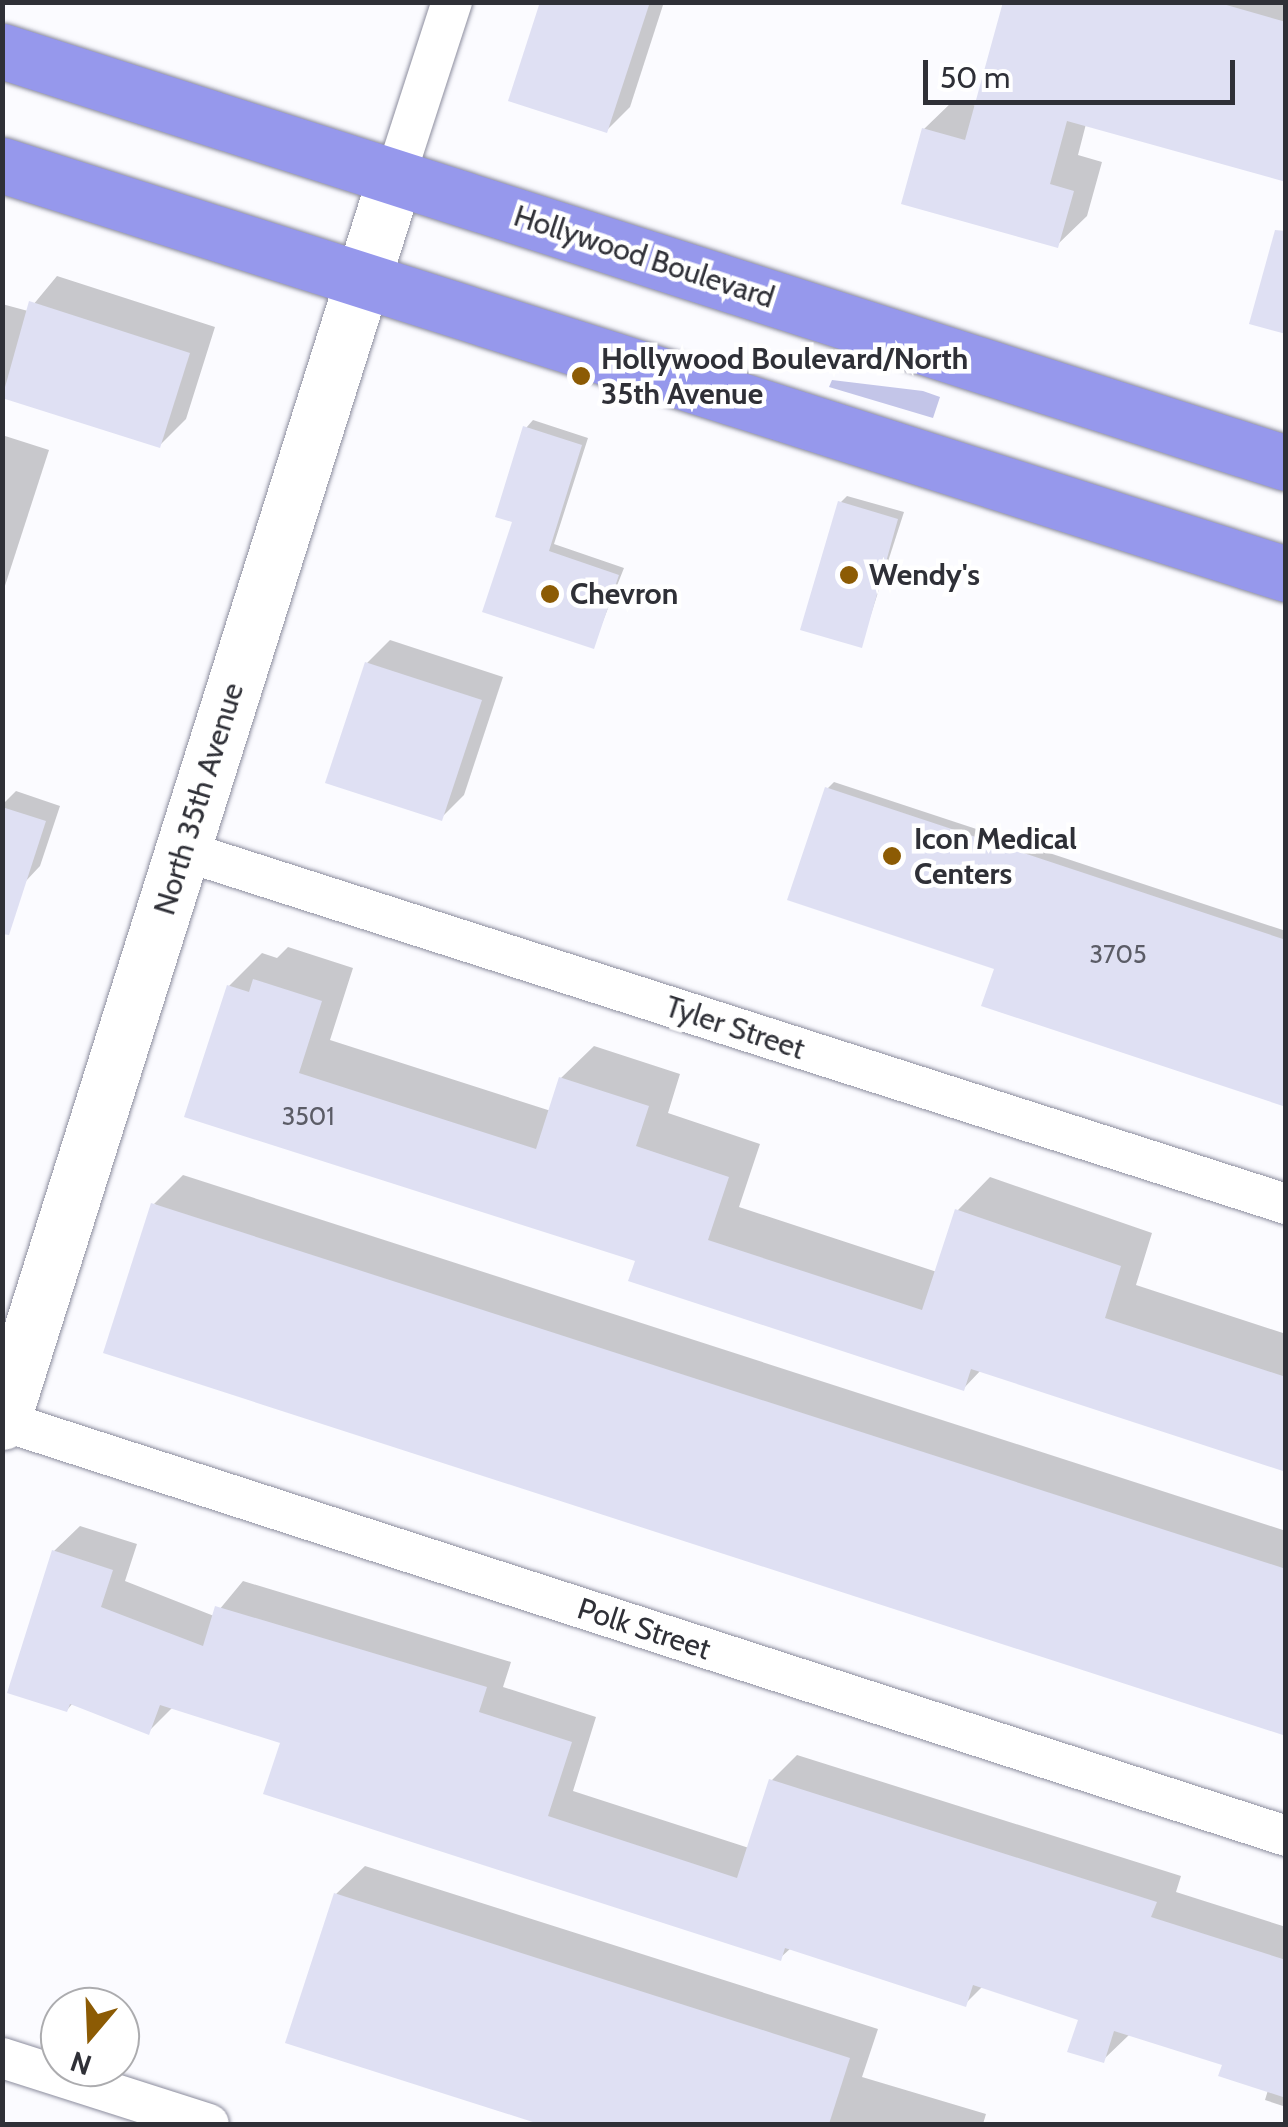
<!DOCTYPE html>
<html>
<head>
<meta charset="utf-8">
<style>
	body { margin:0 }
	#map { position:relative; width:1288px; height:2127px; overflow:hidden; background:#fbfbff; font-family:Cabin,sans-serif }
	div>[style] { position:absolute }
	.green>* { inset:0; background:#c3c5e8 }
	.shadow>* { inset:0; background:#0003 }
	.building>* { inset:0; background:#dfe0f3 }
	.roads { filter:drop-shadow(0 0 2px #8c8d9e) drop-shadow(0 0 2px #8c8d9e) }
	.street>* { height:40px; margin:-20px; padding:0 20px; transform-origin:20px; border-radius:20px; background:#fff }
	.secondary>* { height:55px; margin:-27.5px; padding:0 27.5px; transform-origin:27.5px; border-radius:27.5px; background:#fff }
	.highway>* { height:55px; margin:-27.5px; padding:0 27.5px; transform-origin:27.5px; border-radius:27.5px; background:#9698ec }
	.dots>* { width:28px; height:28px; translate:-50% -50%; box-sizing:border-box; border:5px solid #fff; border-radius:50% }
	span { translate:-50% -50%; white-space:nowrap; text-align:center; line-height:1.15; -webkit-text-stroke:9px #fff; paint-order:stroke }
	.number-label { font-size:25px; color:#5b5c66 }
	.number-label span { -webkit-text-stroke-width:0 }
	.street-label { font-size:30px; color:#2f3037 }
	.poi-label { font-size:30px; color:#2f3037; font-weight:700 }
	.left { translate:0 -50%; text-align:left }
	.frame { position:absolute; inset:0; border:5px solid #2f3037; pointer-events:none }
	.north { position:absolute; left:40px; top:1987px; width:100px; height:100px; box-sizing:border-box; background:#fff; border:2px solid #acacaf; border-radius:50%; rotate:199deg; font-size:28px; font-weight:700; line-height:40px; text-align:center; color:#2f3037 }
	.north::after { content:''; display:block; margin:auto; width:35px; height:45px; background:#8c5b04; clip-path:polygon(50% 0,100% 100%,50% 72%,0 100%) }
	.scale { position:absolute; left:923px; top:60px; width:312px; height:45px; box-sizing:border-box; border:5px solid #2f3037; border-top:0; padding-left:12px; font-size:30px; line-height:35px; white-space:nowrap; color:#2f3037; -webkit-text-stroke:8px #fff; paint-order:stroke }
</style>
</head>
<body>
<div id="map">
	<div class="green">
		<div style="clip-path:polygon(832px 380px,923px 391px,940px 397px,933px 418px,829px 387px)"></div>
	</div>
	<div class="shadow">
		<div style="clip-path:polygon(543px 2px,664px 2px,630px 107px,607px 130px)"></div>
		<div style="clip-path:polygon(1005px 2px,1286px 2px,1286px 180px,1086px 124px,1078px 155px,1102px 162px,1087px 216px,1057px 245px,924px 129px,954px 100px,977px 106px)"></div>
		<div style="clip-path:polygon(57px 276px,215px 327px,186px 419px,159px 446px,2px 395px,2px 304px,28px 311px)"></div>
		<div style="clip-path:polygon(533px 420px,588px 438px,554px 544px,624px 568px,593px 646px,515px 521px,526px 428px)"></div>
		<div style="clip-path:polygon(2px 435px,49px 450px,2px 595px)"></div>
		<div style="clip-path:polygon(847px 496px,904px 512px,861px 645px,840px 503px)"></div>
		<div style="clip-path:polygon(390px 640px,503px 677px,464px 795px,441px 818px,367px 663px)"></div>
		<div style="clip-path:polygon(834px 782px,1286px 931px,1286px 1104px,997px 967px,827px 789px)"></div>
		<div style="clip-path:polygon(16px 791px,60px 806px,40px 866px,25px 882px,2px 875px,2px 805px)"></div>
		<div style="clip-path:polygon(288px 947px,353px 968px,330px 1040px,551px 1111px,561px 1078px,594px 1046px,680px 1074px,668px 1113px,760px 1144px,739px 1207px,937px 1272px,958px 1210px,990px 1177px,1152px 1233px,1136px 1285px,1286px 1334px,1286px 1469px,981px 1370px,964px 1388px,638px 1259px,188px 1115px,229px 986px,262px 953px,277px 958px)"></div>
		<div style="clip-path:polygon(183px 1175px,1286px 1531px,1286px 1733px,154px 1204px)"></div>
		<div style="clip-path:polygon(80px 1526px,137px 1544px,125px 1581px,214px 1616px,243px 1581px,511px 1662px,503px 1687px,596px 1717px,573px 1791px,749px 1848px,771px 1781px,797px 1755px,1181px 1876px,1176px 1892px,1286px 1927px,1286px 2107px,1265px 2100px,1268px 2090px,1225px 2064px,1129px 2035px,1103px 2060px,1081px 2019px,983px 1986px,965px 2004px,791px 1948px,780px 1958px,283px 1741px,173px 1707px,148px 1732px,73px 1703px,67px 1710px,54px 1551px)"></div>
		<div style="clip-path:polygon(365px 1866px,878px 2029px,862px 2077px,986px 2114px,983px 2124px,553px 2124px,289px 2042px,336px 1894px)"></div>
	</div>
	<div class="building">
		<div style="clip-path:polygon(540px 2px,650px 2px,607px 133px,508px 101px)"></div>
		<div style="clip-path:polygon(1003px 2px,1216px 2px,1286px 22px,1286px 182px,1067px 121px,1050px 184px,1074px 191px,1058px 248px,901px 204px,922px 128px,965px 140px)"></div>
		<div style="clip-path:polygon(1275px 230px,1286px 231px,1286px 334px,1249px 324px)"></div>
		<div style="clip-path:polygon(29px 301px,190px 353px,160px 448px,2px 398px)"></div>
		<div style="clip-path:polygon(523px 426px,582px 445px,549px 551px,619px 575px,594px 649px,482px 612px,512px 522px,495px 517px)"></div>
		<div style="clip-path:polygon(838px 501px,898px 519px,862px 648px,800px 630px)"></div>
		<div style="clip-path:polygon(365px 662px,482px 700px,442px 821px,325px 783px)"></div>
		<div style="clip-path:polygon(825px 787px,1286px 940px,1286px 1107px,981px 1006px,994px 969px,787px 900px)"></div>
		<div style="clip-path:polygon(2px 807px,46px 821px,9px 935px,2px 934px)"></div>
		<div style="clip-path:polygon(253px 979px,322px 1001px,299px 1073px,536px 1149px,559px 1077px,649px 1106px,636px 1146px,729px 1177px,708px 1240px,922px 1310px,955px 1209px,1121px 1266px,1105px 1318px,1286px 1377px,1286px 1472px,971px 1369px,964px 1391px,628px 1281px,635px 1261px,184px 1117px,227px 985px,249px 992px)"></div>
		<div style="clip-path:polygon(151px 1203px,1286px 1569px,1286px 1736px,103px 1353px)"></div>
		<div style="clip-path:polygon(52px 1550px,113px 1570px,101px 1607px,203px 1646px,215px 1606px,487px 1687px,479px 1712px,572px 1742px,548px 1816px,737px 1878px,769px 1779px,1157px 1902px,1151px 1917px,1286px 1960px,1286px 2098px,1218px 2076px,1222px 2065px,1114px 2031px,1104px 2063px,1067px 2052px,1078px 2020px,973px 1985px,966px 2007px,785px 1948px,781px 1961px,263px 1794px,280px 1743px,160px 1705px,149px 1735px,70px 1704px,67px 1712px,7px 1693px)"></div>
		<div style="clip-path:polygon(334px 1893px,850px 2058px,829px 2124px,539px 2124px,285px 2043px)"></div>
	</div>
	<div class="roads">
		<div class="street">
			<div style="left:395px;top:177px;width:184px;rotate:-72deg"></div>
			<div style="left:184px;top:851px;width:1157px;rotate:17.76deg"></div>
			<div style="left:3px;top:1421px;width:1348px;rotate:17.92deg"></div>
			<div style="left:2px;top:2058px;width:217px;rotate:17.7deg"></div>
		</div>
		<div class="secondary">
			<div style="left:2px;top:1422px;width:1306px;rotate:-72.48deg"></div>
		</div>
		<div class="highway">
			<div style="left:2px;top:51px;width:1348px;rotate:17.79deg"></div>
			<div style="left:2px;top:165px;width:1348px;rotate:17.67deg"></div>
		</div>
	</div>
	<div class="dots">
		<div style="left:581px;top:376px;background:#8c5b04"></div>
		<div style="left:849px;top:575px;background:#8c5b04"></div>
		<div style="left:550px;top:594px;background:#8c5b04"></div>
		<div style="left:892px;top:856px;background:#8c5b04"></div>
	</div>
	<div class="number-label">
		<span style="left:1118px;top:954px">3705</span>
		<span style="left:308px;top:1116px">3501</span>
	</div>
	<div class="street-label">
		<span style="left:644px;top:257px;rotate:18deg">Hollywood Boulevard</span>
		<span style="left:199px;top:799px;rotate:-73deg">North 35th Avenue</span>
		<span style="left:735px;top:1028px;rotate:18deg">Tyler Street</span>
		<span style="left:644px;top:1629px;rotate:18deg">Polk Street</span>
	</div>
	<div class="poi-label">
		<span class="left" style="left:601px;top:376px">Hollywood Boulevard/North<br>35th Avenue</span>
		<span class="left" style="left:869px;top:575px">Wendy's</span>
		<span class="left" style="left:570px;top:594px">Chevron</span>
		<span class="left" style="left:914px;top:856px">Icon Medical<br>Centers</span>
	</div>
	<div class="frame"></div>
	<div class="north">N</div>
	<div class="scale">50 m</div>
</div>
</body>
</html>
